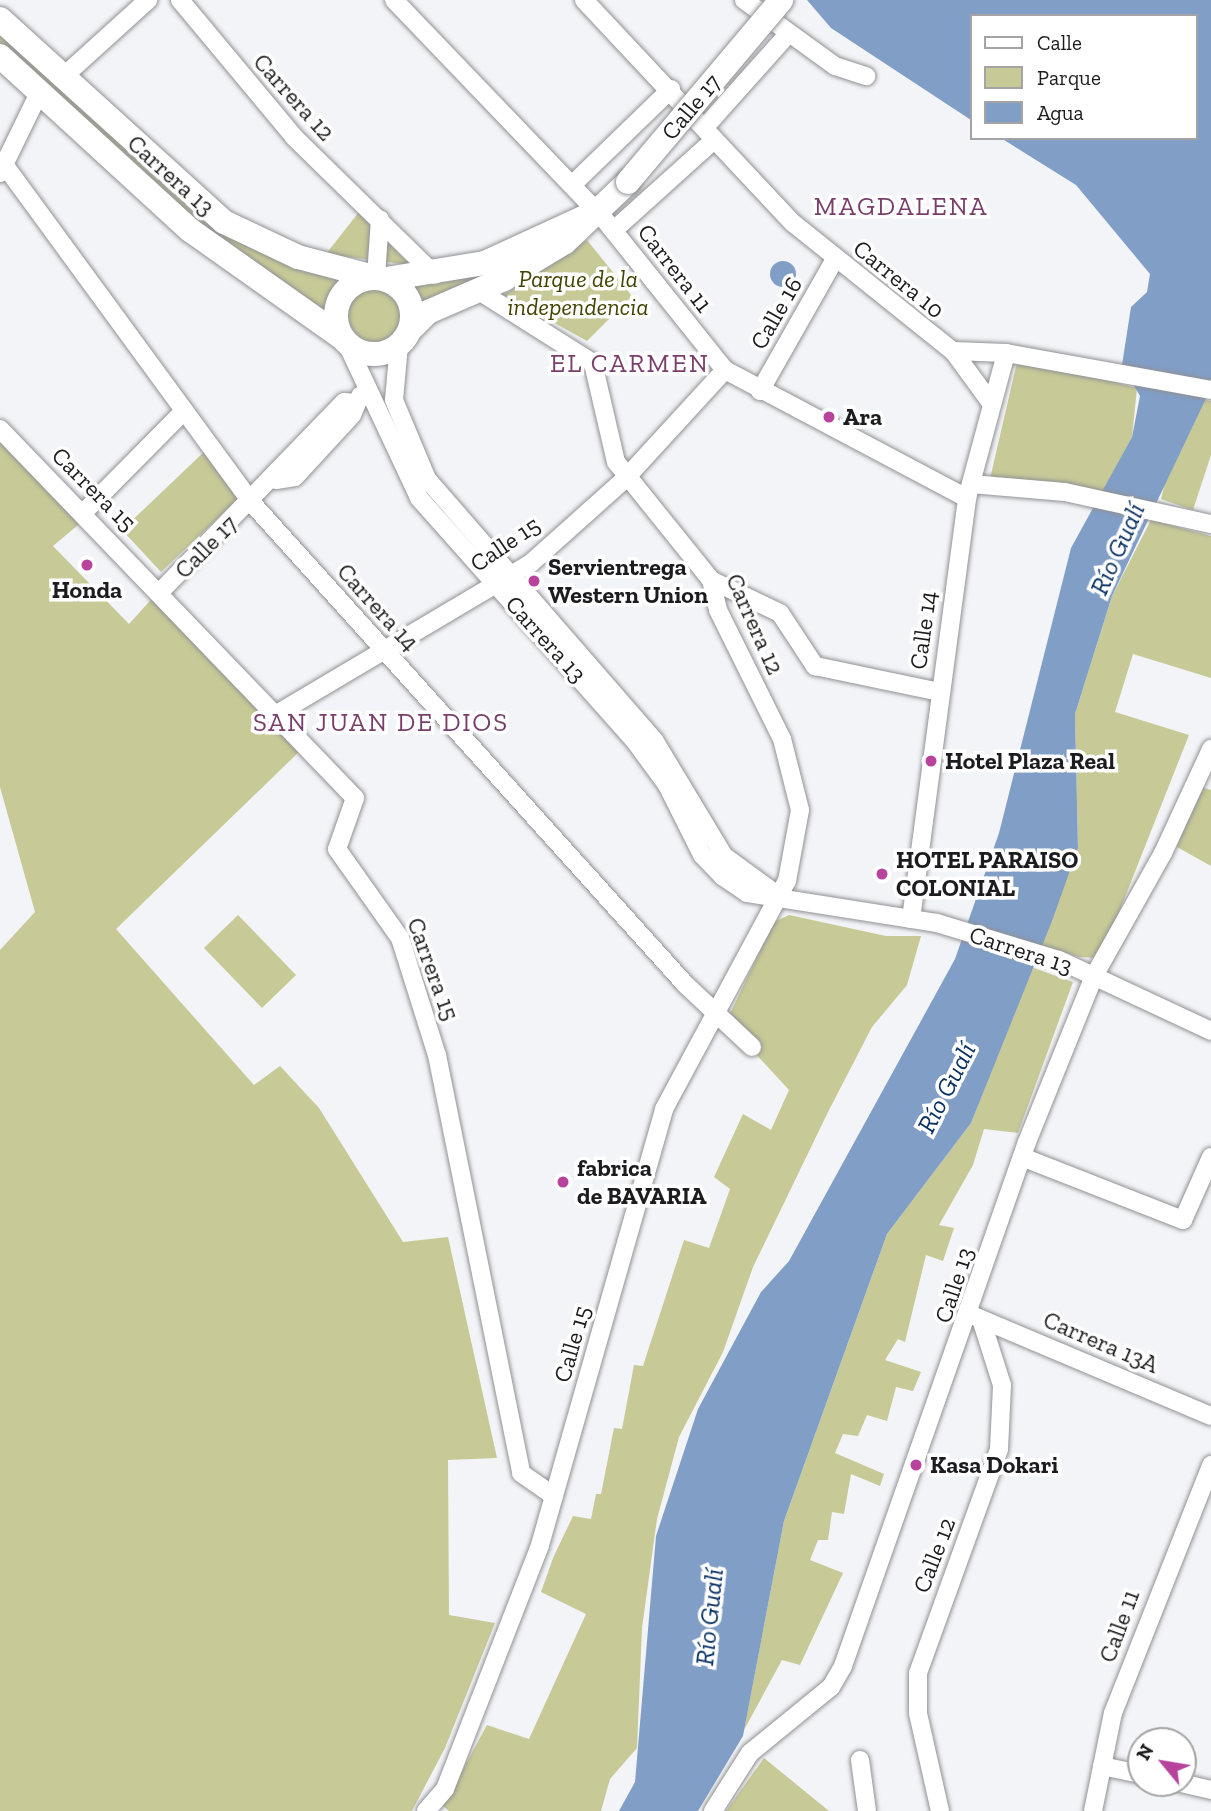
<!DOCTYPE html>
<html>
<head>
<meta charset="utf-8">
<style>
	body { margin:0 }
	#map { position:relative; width:1211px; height:1811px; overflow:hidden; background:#f3f4f7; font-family:"Zilla Slab",serif }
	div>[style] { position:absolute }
	.green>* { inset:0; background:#c7c997 }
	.round { border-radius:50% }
	.water>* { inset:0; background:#819ec7 }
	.roads { filter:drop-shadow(0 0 2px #909194) drop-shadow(0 0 2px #909194) }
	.minor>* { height:18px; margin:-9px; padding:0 9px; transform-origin:9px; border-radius:9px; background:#fff }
	.highway>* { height:24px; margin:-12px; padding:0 12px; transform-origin:12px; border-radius:12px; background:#fff }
	.highway>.ring { margin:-12px; padding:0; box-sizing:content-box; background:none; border:24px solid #fff; border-radius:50% }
	.bridges { filter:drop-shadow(0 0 2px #909194) drop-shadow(0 0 2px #909194) }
	.highway-bridge>* { height:24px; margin:-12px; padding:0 12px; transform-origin:12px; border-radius:12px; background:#fff }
	.dots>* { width:19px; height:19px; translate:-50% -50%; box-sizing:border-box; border:4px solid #fff; border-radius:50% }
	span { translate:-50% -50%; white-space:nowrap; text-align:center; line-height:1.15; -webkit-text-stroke:7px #fff; paint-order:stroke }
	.street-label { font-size:24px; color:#1c1c1e }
	.park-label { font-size:24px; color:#434303; font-style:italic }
	.poi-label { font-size:24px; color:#1c1c1e; font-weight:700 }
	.left { translate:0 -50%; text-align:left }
	.neighbourhood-label { font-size:26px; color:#793f6a; letter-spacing:2px }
	.water-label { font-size:26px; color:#0a3264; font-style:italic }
	.legend { position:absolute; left:970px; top:14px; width:228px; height:126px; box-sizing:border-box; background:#fff; border:2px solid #a4a4a5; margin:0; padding:9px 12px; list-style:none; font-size:21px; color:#1c1c1e }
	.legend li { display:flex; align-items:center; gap:14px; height:35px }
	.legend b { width:35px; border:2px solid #a4a4a5 }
	.north { position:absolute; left:1127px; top:1727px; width:70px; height:70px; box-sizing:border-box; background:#fff; border:2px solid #a4a4a5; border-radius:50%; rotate:300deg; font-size:19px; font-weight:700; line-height:28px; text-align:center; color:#1c1c1e }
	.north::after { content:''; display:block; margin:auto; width:24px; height:32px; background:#b7439c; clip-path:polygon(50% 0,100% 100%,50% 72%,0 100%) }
</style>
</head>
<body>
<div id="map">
	<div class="green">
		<div style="clip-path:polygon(0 28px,149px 164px,346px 280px,331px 304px,330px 322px,178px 206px,0 46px)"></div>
		<div style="clip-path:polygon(359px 212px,410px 265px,326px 254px)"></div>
		<div style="clip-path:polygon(587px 240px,632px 296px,587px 341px,504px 295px)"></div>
		<div style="clip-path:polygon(531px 257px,425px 304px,414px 284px)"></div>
		<div class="round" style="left:348px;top:288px;width:54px;height:54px"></div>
		<div style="clip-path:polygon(1018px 358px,1137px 388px,1132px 437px,1100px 497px,989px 483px)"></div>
		<div style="clip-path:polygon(1205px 400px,1211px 401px,1211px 455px,1193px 510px,1161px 499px,1169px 466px)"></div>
		<div style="clip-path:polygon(0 436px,84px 520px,53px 546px,129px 624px,157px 593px,302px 749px,116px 929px,254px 1085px,280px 1066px,319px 1108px,403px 1242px,448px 1237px,497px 1458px,448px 1460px,449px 1615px,495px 1623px,445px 1748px,412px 1811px,0 1811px,0 950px,35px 912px,0 787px)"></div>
		<div style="clip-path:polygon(206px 450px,240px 497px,161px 572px,122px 530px)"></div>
		<div style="clip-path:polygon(1151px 520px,1211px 536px,1211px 678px,1133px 654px,1115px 712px,1189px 735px,1108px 940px,1096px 958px,1079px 957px,1041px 945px,1078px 848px,1075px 714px,1112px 596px)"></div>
		<div style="clip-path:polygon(1201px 787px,1211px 790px,1211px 866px,1177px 847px)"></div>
		<div style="clip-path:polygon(238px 915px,296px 975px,262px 1008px,204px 948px)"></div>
		<div style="clip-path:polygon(789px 915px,886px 936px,921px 936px,907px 985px,872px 1027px,828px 1112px,753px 1267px,723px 1352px,679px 1437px,657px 1519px,642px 1628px,637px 1748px,610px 1779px,601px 1811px,449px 1811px,443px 1806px,487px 1725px,529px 1739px,586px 1614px,541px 1592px,553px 1558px,573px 1516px,591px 1519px,596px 1494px,601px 1494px,614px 1428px,622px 1429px,634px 1365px,643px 1366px,684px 1240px,709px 1248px,730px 1189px,714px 1177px,743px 1114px,771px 1130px,789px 1090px,726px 1022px,774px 922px)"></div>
		<div style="clip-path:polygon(1031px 967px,1073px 982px,1018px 1133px,984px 1129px,973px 1165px,939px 1225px,954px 1228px,943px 1261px,926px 1255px,905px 1342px,898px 1339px,885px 1360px,921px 1372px,913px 1391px,896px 1387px,887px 1421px,867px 1415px,858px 1436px,843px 1434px,835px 1453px,884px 1474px,880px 1486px,851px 1474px,844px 1514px,832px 1512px,828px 1540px,818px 1540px,810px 1560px,843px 1573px,800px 1665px,782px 1660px,744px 1730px,784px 1521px,887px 1234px,971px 1123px)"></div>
		<div style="clip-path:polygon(764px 1758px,829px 1811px,726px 1811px)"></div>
	</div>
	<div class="water">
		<div style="clip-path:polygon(807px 0,1211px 0,1211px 388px,1112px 596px,1075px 714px,1078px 848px,1052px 921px,971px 1123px,887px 1234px,784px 1521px,743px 1736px,698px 1811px,619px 1811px,635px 1782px,656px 1536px,698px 1409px,761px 1292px,789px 1261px,955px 959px,999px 833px,1071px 548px,1132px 437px,1140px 396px,1122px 365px,1131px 307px,1147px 292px,1150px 274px,1076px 185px,1001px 138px,1195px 138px,1195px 16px,971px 16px,971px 120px,831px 28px)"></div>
		<div class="round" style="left:770px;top:261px;width:26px;height:26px"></div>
	</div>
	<div class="roads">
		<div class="minor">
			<div style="left:180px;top:0;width:178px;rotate:50.2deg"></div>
			<div style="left:294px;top:137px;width:197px;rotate:44.4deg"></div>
			<div style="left:394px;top:0;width:303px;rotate:46.2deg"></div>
			<div style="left:604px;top:219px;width:193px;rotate:51.3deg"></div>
			<div style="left:725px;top:370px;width:274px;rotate:27.9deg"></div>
			<div style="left:584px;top:0;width:306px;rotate:46.9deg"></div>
			<div style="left:793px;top:223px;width:205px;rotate:38.7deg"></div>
			<div style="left:953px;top:351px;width:64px;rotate:53.8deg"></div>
			<div style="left:744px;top:0;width:112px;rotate:36deg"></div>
			<div style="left:835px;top:66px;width:33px;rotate:18deg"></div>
			<div style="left:63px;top:77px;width:115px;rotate:-42.2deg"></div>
			<div style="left:705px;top:127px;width:126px;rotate:-48.2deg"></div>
			<div style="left:6px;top:167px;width:415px;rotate:53.8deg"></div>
			<div style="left:251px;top:502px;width:649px;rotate:48deg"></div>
			<div style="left:685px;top:984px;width:92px;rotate:43.2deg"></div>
			<div style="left:0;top:173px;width:89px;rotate:-64deg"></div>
			<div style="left:572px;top:185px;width:138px;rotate:-44.1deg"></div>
			<div style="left:614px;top:230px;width:135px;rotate:-42deg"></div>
			<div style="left:376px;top:277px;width:58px;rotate:-86.1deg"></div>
			<div style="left:347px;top:344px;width:170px;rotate:64.9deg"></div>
			<div style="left:419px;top:498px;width:324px;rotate:48.4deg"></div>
			<div style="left:634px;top:740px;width:56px;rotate:53.7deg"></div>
			<div style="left:667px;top:785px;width:78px;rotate:63.4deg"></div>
			<div style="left:702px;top:855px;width:29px;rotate:46deg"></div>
			<div style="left:722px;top:876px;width:30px;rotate:34deg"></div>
			<div style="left:747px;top:893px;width:192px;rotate:9deg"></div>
			<div style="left:937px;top:923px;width:127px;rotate:16.9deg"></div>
			<div style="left:1059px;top:960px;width:168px;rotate:25deg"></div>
			<div style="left:399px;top:345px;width:55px;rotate:95.2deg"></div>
			<div style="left:394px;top:400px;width:86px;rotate:67.3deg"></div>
			<div style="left:427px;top:479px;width:346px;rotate:49deg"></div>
			<div style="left:654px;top:740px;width:135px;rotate:58.9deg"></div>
			<div style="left:724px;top:856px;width:64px;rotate:36.2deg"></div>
			<div style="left:953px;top:351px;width:53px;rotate:2.2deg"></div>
			<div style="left:1006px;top:353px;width:208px;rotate:10.2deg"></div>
			<div style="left:760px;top:391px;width:152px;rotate:-60.4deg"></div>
			<div style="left:0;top:429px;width:512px;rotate:46.11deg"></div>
			<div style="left:355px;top:798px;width:54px;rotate:109.4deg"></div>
			<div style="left:337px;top:849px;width:109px;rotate:54.7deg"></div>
			<div style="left:400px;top:938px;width:123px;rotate:72.5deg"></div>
			<div style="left:437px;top:1055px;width:426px;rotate:78.6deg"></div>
			<div style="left:521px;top:1473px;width:40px;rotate:34.9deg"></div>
			<div style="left:276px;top:480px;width:19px;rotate:-9deg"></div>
			<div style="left:295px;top:477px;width:84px;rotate:-47.4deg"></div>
			<div style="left:352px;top:415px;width:21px;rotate:-67deg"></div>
			<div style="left:971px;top:484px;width:94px;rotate:4.9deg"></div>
			<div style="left:1065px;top:492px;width:149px;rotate:12.4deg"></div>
			<div style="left:83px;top:513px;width:144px;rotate:-45.3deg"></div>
			<div style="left:711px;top:580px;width:76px;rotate:25.6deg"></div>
			<div style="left:780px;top:613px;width:64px;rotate:56.6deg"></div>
			<div style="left:815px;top:666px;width:127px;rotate:11.8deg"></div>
			<div style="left:161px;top:591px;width:263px;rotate:-45.9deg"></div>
			<div style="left:344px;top:402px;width:10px;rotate:6deg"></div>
			<div style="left:277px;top:714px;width:295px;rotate:-30.7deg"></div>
			<div style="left:531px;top:563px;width:126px;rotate:-41.8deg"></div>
			<div style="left:625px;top:479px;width:148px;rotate:-47.5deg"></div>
			<div style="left:911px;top:919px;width:425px;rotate:-82.4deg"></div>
			<div style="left:967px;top:498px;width:150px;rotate:-74.9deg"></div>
			<div style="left:1022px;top:1157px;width:173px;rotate:21.4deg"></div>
			<div style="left:1183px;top:1220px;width:69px;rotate:-66deg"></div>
			<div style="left:974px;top:1316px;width:257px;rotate:22.9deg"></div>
			<div style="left:860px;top:1760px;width:51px;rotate:82.2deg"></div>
			<div style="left:1102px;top:1766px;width:40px;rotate:12deg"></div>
			<div style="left:1181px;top:1783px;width:31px;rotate:13deg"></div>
			<div style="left:426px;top:1811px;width:29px;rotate:-49deg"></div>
			<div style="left:445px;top:1789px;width:262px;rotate:-68.7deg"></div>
			<div style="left:540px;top:1545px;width:453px;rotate:-74.1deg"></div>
			<div style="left:664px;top:1109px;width:259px;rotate:-61.7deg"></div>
			<div style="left:787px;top:881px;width:72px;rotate:-79.6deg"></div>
			<div style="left:800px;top:810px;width:73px;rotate:-104.2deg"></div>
			<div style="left:782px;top:739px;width:144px;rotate:-116.4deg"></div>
			<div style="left:718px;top:610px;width:31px;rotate:-103deg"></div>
			<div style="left:711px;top:580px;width:151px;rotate:-128.8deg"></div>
			<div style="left:616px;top:462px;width:102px;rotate:-103.1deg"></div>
			<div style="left:593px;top:363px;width:135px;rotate:-147.7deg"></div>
			<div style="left:713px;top:1811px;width:69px;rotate:-57.5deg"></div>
			<div style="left:750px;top:1753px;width:104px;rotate:-39.2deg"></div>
			<div style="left:831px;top:1687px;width:24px;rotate:-60deg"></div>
			<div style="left:843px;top:1666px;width:555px;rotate:-70.65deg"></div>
			<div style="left:1027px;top:1142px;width:179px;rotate:-68deg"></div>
			<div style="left:1094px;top:976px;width:141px;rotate:-60.7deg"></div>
			<div style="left:1163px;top:853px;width:115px;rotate:-65.2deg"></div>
			<div style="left:940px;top:1811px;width:100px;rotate:-102.7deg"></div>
			<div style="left:918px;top:1713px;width:40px;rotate:-90deg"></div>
			<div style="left:918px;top:1673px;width:238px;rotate:-70.1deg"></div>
			<div style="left:999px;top:1449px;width:64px;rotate:-87.3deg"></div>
			<div style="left:1002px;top:1385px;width:69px;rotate:-107.7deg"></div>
			<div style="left:1093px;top:1811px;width:100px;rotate:-78.5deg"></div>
			<div style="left:1113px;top:1713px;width:267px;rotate:-68.4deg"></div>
		</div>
		<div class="highway">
			<div style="left:0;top:19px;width:302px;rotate:42.2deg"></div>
			<div style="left:224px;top:222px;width:82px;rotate:25.3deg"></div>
			<div style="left:298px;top:257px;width:79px;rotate:14.7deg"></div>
			<div style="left:0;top:56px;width:258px;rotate:42.5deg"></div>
			<div style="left:190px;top:230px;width:185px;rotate:35.3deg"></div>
			<div class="ring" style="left:336px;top:278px;width:52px;height:52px"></div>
			<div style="left:386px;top:279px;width:100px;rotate:-9.2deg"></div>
			<div style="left:485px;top:263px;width:112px;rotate:-24.7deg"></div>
			<div style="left:410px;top:330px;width:25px;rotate:-45deg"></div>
			<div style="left:428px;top:312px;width:83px;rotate:-23.5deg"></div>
			<div style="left:504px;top:279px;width:71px;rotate:-31.2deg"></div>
			<div style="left:565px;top:242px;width:87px;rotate:-43.6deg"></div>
		</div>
	</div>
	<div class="bridges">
		<div class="highway-bridge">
			<div style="left:628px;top:182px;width:238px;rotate:-49.9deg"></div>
		</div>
	</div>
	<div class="dots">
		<div style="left:829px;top:417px;background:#b7439c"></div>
		<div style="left:87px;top:565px;background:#b7439c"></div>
		<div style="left:534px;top:581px;background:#b7439c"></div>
		<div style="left:931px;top:761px;background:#b7439c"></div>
		<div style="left:882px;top:874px;background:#b7439c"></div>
		<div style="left:563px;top:1182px;background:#b7439c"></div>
		<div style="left:916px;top:1465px;background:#b7439c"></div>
	</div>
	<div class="street-label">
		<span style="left:294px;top:97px;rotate:48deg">Carrera 12</span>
		<span style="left:691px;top:107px;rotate:-50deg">Calle 17</span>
		<span style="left:171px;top:175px;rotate:42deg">Carrera 13</span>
		<span style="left:675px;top:268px;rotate:52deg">Carrera 11</span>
		<span style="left:899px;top:279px;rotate:39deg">Carrera 10</span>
		<span style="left:776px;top:313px;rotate:-60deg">Calle 16</span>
		<span style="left:94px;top:489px;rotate:45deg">Carrera 15</span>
		<span style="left:505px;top:544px;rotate:-34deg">Calle 15</span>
		<span style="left:206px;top:547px;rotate:-45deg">Calle 17</span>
		<span style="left:378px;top:607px;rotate:48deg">Carrera 14</span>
		<span style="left:755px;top:624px;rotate:66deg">Carrera 12</span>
		<span style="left:923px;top:630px;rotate:-82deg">Calle 14</span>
		<span style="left:546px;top:639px;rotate:48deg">Carrera 13</span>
		<span style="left:1021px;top:950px;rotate:18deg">Carrera 13</span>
		<span style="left:433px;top:969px;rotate:70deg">Carrera 15</span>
		<span style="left:954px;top:1285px;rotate:-72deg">Calle 13</span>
		<span style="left:1101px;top:1342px;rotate:23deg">Carrera 13A</span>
		<span style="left:572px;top:1344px;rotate:-74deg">Calle 15</span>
		<span style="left:934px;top:1555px;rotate:-69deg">Calle 12</span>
		<span style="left:1119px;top:1626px;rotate:-70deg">Calle 11</span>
	</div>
	<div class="park-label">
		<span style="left:578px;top:293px">Parque de la<br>independencia</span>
	</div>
	<div class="poi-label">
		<span class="left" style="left:843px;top:417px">Ara</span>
		<span class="left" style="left:548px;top:581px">Servientrega<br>Western Union</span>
		<span style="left:87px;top:590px">Honda</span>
		<span class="left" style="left:945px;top:761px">Hotel Plaza Real</span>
		<span class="left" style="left:896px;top:874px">HOTEL PARAISO<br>COLONIAL</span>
		<span class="left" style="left:577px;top:1182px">fabrica<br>de BAVARIA</span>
		<span class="left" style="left:930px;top:1465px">Kasa Dokari</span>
	</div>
	<div class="neighbourhood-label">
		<span style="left:901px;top:207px">MAGDALENA</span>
		<span style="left:630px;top:364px">EL CARMEN</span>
		<span style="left:381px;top:723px">SAN JUAN DE DIOS</span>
	</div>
	<div class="water-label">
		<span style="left:1118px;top:549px;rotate:-66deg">Río Gualí</span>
		<span style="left:947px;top:1088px;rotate:-63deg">Río Gualí</span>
		<span style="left:710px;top:1617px;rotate:-84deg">Río Gualí</span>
	</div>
	<ul class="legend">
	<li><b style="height:9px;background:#fff"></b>Calle</li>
	<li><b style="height:19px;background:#c7c997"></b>Parque</li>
	<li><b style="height:19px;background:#819ec7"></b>Agua</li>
	</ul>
	<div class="north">N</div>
</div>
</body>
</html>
